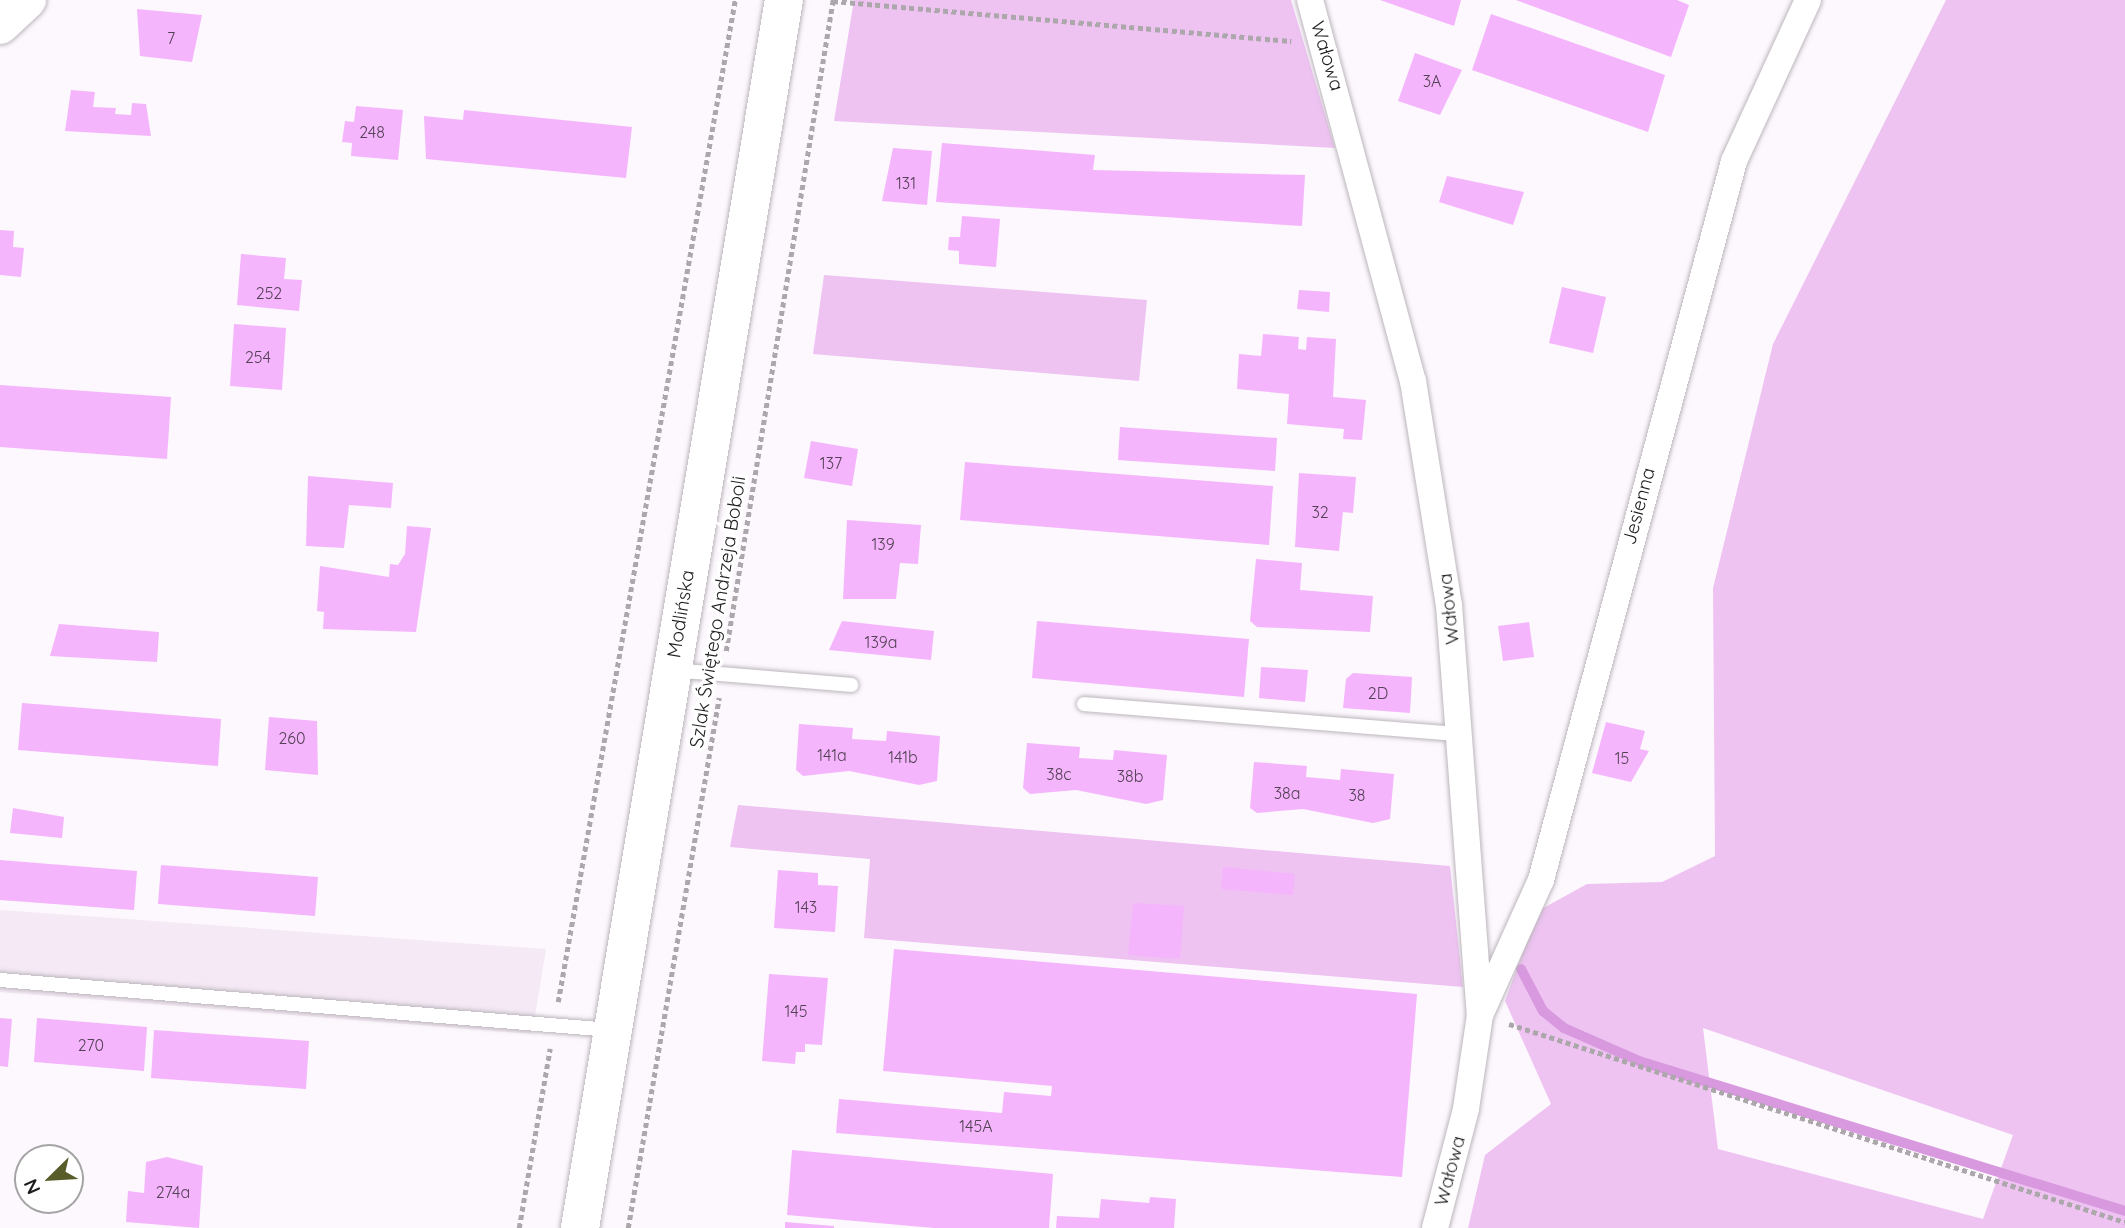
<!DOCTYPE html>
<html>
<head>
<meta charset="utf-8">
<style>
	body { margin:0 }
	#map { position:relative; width:2125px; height:1228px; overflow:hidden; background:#fdf8fe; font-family:Quicksand,sans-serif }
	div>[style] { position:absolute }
	.built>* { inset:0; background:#f4e9f5 }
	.green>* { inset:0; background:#eec3f2 }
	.stream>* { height:10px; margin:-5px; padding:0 5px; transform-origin:5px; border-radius:5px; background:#d899df }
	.building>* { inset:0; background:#f5b5fc }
	.path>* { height:4.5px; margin-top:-2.25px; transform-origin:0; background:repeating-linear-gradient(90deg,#aba7ab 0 5px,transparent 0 8.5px) }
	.roads { filter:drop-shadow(0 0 2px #bcb6bc) drop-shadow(0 0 2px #bcb6bc) }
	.lane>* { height:14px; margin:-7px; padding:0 7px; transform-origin:7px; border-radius:7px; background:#fff }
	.street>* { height:26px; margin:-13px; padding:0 13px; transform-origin:13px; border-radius:13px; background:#fff }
	.secondary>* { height:38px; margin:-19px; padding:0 19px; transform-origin:19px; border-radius:19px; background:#fff }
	span { translate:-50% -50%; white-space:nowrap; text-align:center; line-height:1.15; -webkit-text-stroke:7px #fff; paint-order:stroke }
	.number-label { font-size:16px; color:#544256 }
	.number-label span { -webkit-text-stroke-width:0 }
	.street-label { font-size:19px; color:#1e1c1e }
	.north { position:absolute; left:14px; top:1144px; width:70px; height:70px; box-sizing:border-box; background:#fff; border:2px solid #a5a4a5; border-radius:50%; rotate:246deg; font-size:19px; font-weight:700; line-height:28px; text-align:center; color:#1e1c1e }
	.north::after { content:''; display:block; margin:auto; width:24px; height:32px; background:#575c29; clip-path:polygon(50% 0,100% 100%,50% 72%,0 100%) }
</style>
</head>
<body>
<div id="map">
	<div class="built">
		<div style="clip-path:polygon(0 910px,546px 949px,532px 1034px,0 992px)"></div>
	</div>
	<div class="green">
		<div style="clip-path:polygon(854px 0,1291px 0,1335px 148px,834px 121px)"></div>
		<div style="clip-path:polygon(evenodd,1946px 0,2125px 0,2125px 1228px,1468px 1228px,1485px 1155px,1551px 1104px,1505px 1001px,1538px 911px,1587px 884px,1662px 882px,1715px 856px,1713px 588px,1773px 344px,1946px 0,1703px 1028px,2013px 1135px,1983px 1219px,1718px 1149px,1703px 1028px)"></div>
		<div style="clip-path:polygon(824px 275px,1147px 300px,1139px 381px,813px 354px)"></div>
		<div style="clip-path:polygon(738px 805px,1450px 866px,1463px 987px,864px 938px,870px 859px,730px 847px)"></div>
	</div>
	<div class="stream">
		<div style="left:1521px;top:969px;width:47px;rotate:62.4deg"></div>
		<div style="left:1543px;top:1011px;width:27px;rotate:39deg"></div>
		<div style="left:1564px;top:1028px;width:82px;rotate:23.7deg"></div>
		<div style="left:1639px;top:1061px;width:509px;rotate:17.15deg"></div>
	</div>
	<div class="building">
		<div style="clip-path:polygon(1380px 0,1461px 0,1454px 26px)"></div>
		<div style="clip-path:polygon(1516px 0,1677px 0,1689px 5px,1671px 57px)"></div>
		<div style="clip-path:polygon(137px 9px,202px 15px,192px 62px,140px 56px)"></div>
		<div style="clip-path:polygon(1491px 14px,1665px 75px,1648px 132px,1472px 70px)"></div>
		<div style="clip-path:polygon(1415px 53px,1462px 70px,1440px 115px,1398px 101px)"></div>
		<div style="clip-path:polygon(71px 90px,95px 92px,93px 107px,116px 108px,115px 114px,131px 115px,132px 103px,146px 104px,151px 136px,65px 131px)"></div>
		<div style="clip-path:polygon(356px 106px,403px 110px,398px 160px,351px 156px,352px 143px,342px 142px,345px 121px,354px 122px)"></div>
		<div style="clip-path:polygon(464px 110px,632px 127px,626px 178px,426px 159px,424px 116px,463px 120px)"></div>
		<div style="clip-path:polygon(942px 143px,1095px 155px,1093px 170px,1305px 175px,1302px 226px,936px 202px)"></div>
		<div style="clip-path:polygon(893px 148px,932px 151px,927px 205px,882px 201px)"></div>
		<div style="clip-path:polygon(1447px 176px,1524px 192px,1513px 225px,1439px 202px)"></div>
		<div style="clip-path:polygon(962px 216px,1000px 219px,996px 267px,959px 264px,959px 251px,948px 250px,949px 237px,960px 237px)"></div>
		<div style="clip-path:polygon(0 230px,14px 231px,13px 247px,24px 248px,21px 277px,0 275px)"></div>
		<div style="clip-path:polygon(241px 254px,286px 258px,284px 279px,302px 280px,299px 311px,237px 305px)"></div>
		<div style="clip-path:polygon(1562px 287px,1606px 297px,1593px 353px,1549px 343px)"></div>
		<div style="clip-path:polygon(1299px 290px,1330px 292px,1329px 312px,1297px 309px)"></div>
		<div style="clip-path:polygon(234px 324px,286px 328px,282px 390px,230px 386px)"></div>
		<div style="clip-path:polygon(1263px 334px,1299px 337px,1298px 349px,1306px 350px,1307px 337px,1336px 339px,1333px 397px,1366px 400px,1362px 440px,1343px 439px,1344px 429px,1287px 424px,1289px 394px,1237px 389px,1239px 354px,1261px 356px)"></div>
		<div style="clip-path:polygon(0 385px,171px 397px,167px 459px,0 447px)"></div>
		<div style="clip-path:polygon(1120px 427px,1277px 438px,1275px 471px,1118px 460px)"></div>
		<div style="clip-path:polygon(811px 441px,858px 449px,852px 486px,804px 478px)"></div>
		<div style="clip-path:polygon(965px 462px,1273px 486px,1269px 545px,960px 520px)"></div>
		<div style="clip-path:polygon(1299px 473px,1356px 477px,1353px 513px,1343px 512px,1339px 551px,1295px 547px)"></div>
		<div style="clip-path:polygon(308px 476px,393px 483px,391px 508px,349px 505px,344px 548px,306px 546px)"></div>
		<div style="clip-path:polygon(847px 520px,921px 525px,918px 564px,900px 563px,896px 599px,843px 599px)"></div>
		<div style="clip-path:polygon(407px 526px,431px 528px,416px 632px,323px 629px,324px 612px,317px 611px,320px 566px,389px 577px,390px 564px,398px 565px,405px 554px)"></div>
		<div style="clip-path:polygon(1256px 559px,1302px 563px,1300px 590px,1373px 596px,1370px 632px,1257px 627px,1250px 621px)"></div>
		<div style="clip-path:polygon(842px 621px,934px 631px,931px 660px,829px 650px)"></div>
		<div style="clip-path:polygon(1037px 621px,1249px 639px,1244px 697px,1032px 678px)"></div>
		<div style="clip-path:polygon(1529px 622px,1534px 657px,1503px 661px,1498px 626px)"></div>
		<div style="clip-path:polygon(59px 624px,159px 632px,157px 662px,50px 656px)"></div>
		<div style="clip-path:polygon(1261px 667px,1308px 670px,1305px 702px,1259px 698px)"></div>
		<div style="clip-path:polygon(1353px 673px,1412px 677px,1410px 713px,1343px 708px,1346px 679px)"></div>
		<div style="clip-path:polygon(22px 703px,221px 719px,218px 766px,18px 750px)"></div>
		<div style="clip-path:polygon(269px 717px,317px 721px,318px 775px,265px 770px)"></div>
		<div style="clip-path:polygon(1606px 722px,1645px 731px,1640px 749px,1649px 751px,1631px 782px,1592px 773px)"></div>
		<div style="clip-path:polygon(799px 724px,853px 728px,852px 739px,886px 741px,887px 731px,940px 736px,937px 781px,919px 785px,849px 771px,803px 776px,796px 770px)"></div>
		<div style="clip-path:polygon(1027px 743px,1080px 747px,1079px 758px,1113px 760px,1114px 750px,1167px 755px,1163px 800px,1146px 804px,1076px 790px,1030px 794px,1023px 788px)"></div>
		<div style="clip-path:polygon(1254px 762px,1307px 766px,1306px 777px,1340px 780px,1341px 769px,1394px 774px,1390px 819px,1373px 823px,1303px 809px,1257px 813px,1250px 808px)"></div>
		<div style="clip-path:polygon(13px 808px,64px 817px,62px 838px,10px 833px)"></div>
		<div style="clip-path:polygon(0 860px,137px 871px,134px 910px,0 900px)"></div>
		<div style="clip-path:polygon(161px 865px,318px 877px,315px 916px,158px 904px)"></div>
		<div style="clip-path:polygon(1223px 867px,1295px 874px,1293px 895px,1221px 889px)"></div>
		<div style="clip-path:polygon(778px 870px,818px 873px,818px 885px,838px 886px,835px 932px,774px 928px)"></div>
		<div style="clip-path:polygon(1133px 903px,1184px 906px,1180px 959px,1128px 955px)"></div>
		<div style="clip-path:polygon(894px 949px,1417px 994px,1402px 1177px,836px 1133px,839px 1099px,1002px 1113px,1004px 1092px,1051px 1096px,1052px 1086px,883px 1071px)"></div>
		<div style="clip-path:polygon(769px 974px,828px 978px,822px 1045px,805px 1044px,805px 1052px,796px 1052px,795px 1064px,762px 1061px)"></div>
		<div style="clip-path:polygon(0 1018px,12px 1019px,8px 1067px,0 1066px)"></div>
		<div style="clip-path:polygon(37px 1018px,147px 1027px,144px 1071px,34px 1062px)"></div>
		<div style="clip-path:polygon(154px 1030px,309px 1041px,306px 1089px,151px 1078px)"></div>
		<div style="clip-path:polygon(792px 1150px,1053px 1174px,1049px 1228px,934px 1228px,787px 1215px)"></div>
		<div style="clip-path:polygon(167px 1157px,203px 1166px,199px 1228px,126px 1222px,128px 1191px,144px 1193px,146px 1162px)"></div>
		<div style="clip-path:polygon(1150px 1197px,1176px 1199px,1174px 1228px,1056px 1228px,1057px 1216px,1099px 1218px,1101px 1199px,1149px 1203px)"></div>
		<div style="clip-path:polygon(785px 1222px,834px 1226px,834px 1228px,785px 1228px)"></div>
	</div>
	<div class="path">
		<div style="left:833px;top:1px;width:460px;rotate:5deg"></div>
		<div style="left:726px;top:651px;width:660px;rotate:-80.67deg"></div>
		<div style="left:558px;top:1002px;width:1018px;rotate:-79.98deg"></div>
		<div style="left:1509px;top:1024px;width:647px;rotate:17.82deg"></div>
		<div style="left:519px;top:1228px;width:182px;rotate:-80.2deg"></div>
		<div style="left:628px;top:1228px;width:538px;rotate:-80.26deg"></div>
	</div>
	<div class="roads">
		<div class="lane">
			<div style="left:673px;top:670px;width:179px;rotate:4.8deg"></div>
			<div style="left:1084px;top:704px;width:376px;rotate:4.6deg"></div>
			<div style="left:0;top:980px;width:613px;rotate:4.68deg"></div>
		</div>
		<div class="street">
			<div style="left:1310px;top:0;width:395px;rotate:74.9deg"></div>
			<div style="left:1413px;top:381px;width:227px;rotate:80.9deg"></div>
			<div style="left:1449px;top:605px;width:411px;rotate:85.7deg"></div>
			<div style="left:1480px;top:1015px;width:95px;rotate:98.5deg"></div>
			<div style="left:1466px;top:1109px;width:123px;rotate:104.6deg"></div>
			<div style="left:1480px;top:1015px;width:148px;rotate:-65.7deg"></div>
			<div style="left:1541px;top:880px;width:744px;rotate:-74.97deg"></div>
			<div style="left:1734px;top:161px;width:177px;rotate:-65.3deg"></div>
		</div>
		<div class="secondary">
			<div style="left:0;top:25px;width:37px;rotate:-43deg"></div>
			<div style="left:580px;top:1228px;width:1245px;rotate:-80.57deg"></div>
		</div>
	</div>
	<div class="number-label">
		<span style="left:171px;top:38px">7</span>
		<span style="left:1432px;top:81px">3A</span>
		<span style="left:372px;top:132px">248</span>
		<span style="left:906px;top:183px">131</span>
		<span style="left:269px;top:293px">252</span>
		<span style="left:258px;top:357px">254</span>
		<span style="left:831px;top:463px">137</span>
		<span style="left:1320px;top:512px">32</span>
		<span style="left:883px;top:544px">139</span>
		<span style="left:881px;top:642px">139a</span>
		<span style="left:1378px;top:693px">2D</span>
		<span style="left:292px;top:738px">260</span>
		<span style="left:832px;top:755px">141a</span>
		<span style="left:903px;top:757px">141b</span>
		<span style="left:1622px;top:758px">15</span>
		<span style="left:1059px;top:774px">38c</span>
		<span style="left:1130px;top:776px">38b</span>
		<span style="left:1287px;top:793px">38a</span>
		<span style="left:1357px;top:795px">38</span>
		<span style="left:806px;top:907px">143</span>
		<span style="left:796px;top:1011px">145</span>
		<span style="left:91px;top:1045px">270</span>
		<span style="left:976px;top:1126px">145A</span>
		<span style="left:173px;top:1192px">274a</span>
	</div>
	<div class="street-label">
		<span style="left:1327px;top:56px;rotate:73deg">Wałowa</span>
		<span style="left:1639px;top:506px;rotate:-75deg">Jesienna</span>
		<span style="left:1449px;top:609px;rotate:-96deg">Wałowa</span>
		<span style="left:718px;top:612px;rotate:-81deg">Szlak Świętego Andrzeja Boboli</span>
		<span style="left:681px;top:614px;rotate:-81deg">Modlińska</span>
		<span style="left:1450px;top:1171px;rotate:-75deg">Wałowa</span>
	</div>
	<div class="north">N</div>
</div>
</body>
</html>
